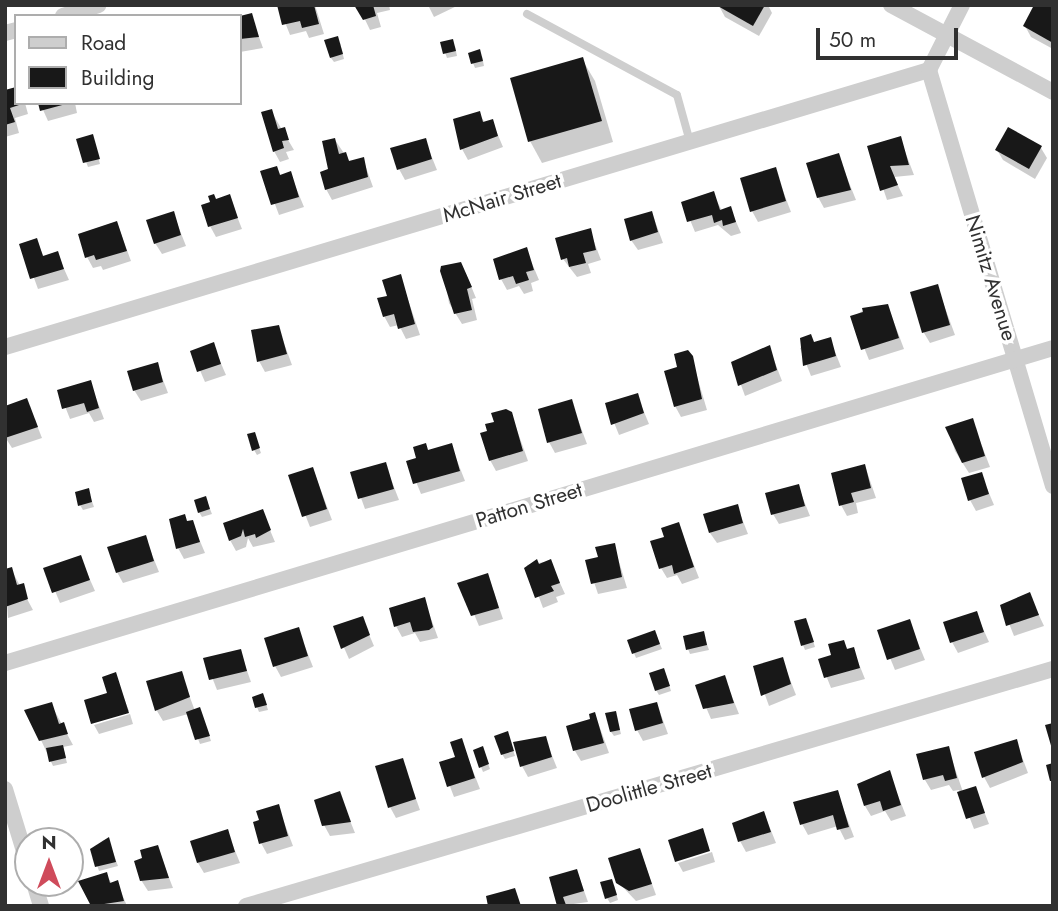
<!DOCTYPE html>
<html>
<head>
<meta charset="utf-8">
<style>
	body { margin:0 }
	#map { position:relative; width:1058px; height:911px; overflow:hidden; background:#fff; font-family:Jost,sans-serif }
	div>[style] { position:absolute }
	.shadow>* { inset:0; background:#0003 }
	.building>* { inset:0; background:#181818 }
	.service>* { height:8px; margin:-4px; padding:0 4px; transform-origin:4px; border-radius:4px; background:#cecece }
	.minor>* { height:16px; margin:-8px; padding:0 8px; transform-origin:8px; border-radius:8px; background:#cecece }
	span { translate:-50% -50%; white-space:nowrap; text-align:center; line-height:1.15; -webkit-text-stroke:7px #fff; paint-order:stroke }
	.street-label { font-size:21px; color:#313131 }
	.frame { position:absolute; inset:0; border:7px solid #313131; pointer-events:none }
	.legend { position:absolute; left:14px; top:14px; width:228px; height:91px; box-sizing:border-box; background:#fff; border:2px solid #adadad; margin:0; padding:9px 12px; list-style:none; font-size:21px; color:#313131 }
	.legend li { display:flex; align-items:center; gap:14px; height:35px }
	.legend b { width:35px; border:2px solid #adadad }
	.north { position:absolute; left:14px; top:827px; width:70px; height:70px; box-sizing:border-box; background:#fff; border:2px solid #adadad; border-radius:50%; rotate:0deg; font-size:19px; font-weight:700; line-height:28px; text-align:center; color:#313131 }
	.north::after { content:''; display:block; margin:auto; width:24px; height:32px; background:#cf4b5b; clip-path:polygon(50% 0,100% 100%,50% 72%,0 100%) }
	.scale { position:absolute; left:816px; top:28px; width:142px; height:32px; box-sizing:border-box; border:4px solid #313131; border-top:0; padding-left:9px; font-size:21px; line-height:24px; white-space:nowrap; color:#313131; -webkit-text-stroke:5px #fff; paint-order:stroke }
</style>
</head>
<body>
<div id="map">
	<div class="shadow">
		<div style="clip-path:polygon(315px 5px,324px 34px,309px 38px,306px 31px,290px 35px,279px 7px)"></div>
		<div style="clip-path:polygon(358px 5px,389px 5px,390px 10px,377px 13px,381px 27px,370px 30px)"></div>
		<div style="clip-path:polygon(459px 5px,434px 17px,428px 5px)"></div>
		<div style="clip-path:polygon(768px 5px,772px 13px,759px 36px,725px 17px,719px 6px)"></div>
		<div style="clip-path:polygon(1053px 5px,1053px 49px,1031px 37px,1025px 26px)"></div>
		<div style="clip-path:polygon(251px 15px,263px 48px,240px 52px,240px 18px)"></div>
		<div style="clip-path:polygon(340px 43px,344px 59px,334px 62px,331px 58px)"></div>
		<div style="clip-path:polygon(442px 44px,455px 46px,457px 56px,447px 58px)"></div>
		<div style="clip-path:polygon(482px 56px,484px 66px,475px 68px,473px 63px)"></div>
		<div style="clip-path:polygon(582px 59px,595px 81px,613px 142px,542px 163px,530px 141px)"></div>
		<div style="clip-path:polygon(5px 92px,16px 103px,25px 103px,28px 114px,15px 118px,19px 133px,5px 137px)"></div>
		<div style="clip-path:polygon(40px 103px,75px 103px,77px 113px,48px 121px)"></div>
		<div style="clip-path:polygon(271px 111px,294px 150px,286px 152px,289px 159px,280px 162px,274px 151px)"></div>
		<div style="clip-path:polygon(479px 113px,485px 123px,492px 121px,503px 147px,468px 160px,462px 149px)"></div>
		<div style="clip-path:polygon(900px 138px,914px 175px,894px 177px,903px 196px,887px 200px,869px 147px)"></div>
		<div style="clip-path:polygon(93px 139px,100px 164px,88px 167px,78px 140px)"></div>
		<div style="clip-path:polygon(335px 140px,350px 162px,363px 159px,373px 187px,332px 200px,326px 189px)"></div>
		<div style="clip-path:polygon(425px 140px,437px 170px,405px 180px,399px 169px)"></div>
		<div style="clip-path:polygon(1041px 148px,1047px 158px,1035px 179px,1003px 160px,997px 150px)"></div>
		<div style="clip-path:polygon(838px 155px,856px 200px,824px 208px,818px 197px)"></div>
		<div style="clip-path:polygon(277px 168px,281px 176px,290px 173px,304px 207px,279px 215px,263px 172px)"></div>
		<div style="clip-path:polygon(775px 170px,791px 212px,758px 222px,752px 211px)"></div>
		<div style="clip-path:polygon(713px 193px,722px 211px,730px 208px,741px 233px,731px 236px,718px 225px,695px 232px,683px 203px)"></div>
		<div style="clip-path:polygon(229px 196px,242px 229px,216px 237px,210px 226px,212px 203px)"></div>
		<div style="clip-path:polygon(173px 213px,186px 246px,162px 254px,155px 243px)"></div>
		<div style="clip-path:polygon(652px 213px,663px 243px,638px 250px,631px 240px)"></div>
		<div style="clip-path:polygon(117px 223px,131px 261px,103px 270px,101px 266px,93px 268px,87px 257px)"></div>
		<div style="clip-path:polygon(590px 231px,601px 260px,588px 264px,591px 273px,577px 277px,563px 259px)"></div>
		<div style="clip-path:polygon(36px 240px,44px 257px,57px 253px,69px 280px,38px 289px,22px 245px)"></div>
		<div style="clip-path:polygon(526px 249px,539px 280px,531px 283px,533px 291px,524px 294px,519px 286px,507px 290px,501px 279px)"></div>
		<div style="clip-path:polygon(443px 267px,466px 274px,476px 298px,472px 299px,477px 320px,462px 324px,449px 303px)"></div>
		<div style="clip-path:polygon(400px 276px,420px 335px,406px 339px,399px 325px,390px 327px,384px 316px)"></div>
		<div style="clip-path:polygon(937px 286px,955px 335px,930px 343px,924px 333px)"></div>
		<div style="clip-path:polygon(888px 306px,904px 349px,869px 360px,852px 317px,866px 309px)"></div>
		<div style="clip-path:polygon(278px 327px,292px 365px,265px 372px,259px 361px)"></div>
		<div style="clip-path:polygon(830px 339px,841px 367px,811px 376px,800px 348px)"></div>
		<div style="clip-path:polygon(213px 345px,226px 375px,205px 382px,192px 352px)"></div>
		<div style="clip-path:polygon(769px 347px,782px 381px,745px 396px,733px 363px)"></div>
		<div style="clip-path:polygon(693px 363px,707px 410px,681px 417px,675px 406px)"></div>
		<div style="clip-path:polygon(157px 364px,168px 393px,141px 401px,134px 390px)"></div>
		<div style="clip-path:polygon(90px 382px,104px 419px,94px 422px,89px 413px,70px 419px,59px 391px)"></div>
		<div style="clip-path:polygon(637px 395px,649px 424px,619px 435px,607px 405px)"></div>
		<div style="clip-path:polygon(27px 400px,42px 438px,12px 448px,5px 437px)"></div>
		<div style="clip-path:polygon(571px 401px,587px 444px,555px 453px,549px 442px)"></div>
		<div style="clip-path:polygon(511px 413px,528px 461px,496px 471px,490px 460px)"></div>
		<div style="clip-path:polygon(972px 420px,990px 467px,969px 473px,955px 451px,948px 428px)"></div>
		<div style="clip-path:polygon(254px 434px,261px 453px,257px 455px,254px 450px)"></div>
		<div style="clip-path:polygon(451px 445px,465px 481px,421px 494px,408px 462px)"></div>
		<div style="clip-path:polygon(385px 464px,399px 500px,365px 509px,352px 473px)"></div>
		<div style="clip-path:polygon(865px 466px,876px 498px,856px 503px,858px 513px,847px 516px,841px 505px)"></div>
		<div style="clip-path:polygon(313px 469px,332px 520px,310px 527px,290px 476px)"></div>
		<div style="clip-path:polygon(981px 474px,994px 505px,976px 511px,970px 500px)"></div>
		<div style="clip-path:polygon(798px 486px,810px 516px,779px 524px,773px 514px)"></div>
		<div style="clip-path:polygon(88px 490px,94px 507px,83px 510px,80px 505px)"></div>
		<div style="clip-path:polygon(206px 499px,212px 514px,202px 517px,199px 512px)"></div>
		<div style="clip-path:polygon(737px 506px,748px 534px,717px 543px,710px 533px)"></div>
		<div style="clip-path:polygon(262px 511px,275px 542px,253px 547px,248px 538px,246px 547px,236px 551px,230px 540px)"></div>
		<div style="clip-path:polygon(192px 522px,205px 553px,184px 559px,178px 548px)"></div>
		<div style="clip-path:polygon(678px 524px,699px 578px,682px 584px,677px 575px,667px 578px,661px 568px,666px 538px)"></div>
		<div style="clip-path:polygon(145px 537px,159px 572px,123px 583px,117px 572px)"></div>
		<div style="clip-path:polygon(614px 545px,627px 588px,598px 594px,587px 561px,600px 559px)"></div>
		<div style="clip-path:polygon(80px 557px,95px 591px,60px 603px,46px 569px)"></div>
		<div style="clip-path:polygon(550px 561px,565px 594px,556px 597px,558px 602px,543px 608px,527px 565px)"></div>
		<div style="clip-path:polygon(11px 569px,33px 610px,8px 618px,5px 571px)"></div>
		<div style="clip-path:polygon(488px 575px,503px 619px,479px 626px,466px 595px)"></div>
		<div style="clip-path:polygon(1029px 594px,1044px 626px,1014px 636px,1002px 606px)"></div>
		<div style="clip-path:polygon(424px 599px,438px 638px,420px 642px,415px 633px,402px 637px,396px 626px)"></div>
		<div style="clip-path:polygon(976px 613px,989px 642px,958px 653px,952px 642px)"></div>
		<div style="clip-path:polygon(362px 618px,374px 646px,349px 659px,335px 627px)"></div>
		<div style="clip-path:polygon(909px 621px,925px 660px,895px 670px,879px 631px)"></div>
		<div style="clip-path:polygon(808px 625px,815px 647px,805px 650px,803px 645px)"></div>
		<div style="clip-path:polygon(298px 629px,313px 667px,281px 677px,275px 666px)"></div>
		<div style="clip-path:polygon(703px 633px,709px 650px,690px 654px,688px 649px)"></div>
		<div style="clip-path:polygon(657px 637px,662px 649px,636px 658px,634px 653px)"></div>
		<div style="clip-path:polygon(843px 642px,849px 651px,853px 649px,865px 679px,831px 688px,820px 660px,833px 656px)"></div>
		<div style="clip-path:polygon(240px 651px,251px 682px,217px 690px,205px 659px)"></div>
		<div style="clip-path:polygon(782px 659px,796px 695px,769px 706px,755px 667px)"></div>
		<div style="clip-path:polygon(181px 673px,195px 711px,202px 714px,211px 741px,200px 744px,188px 714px,163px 721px,157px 711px,148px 682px)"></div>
		<div style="clip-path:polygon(115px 675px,129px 711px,93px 722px,109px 694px)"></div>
		<div style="clip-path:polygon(666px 675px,671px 691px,659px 695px,656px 690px)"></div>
		<div style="clip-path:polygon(724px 677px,739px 714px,711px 719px,697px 686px)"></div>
		<div style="clip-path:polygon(265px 700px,268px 710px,259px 712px,257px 707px)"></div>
		<div style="clip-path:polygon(51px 704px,73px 745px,63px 747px,67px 763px,53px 766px,41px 740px)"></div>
		<div style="clip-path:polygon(657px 704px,668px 734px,643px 741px,637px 730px)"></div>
		<div style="clip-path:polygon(130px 714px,133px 724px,99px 734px,94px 725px)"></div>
		<div style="clip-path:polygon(595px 714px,609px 753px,581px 761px,575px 751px)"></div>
		<div style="clip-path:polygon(617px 718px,621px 734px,614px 736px,611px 732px)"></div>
		<div style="clip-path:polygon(509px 738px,515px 756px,505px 759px,502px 754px)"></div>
		<div style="clip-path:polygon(545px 738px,557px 768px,528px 777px,522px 766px)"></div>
		<div style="clip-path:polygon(461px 740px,480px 789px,454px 797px,441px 763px,457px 758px)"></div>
		<div style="clip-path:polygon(1016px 741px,1028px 773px,990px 788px,984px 777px)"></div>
		<div style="clip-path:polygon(948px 748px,963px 792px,975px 788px,989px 824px,974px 829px,959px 790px,953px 791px,949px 785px,931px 790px,925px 780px,918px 755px)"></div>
		<div style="clip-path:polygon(484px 753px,490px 769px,483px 772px,481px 767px)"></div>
		<div style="clip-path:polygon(402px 760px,420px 810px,396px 818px,390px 807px)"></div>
		<div style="clip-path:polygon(889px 772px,906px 816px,891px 821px,885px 811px,871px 816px,865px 806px)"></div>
		<div style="clip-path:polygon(837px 792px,854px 837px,845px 840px,838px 826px,808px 835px,802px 824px)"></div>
		<div style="clip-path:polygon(339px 793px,355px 833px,330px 836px,324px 825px)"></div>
		<div style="clip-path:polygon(278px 806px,293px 846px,267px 854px,261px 843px)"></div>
		<div style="clip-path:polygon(764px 813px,776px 843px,746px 852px,740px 841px)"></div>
		<div style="clip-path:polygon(227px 831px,240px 863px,204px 873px,198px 863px)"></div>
		<div style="clip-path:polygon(108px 839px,118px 866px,99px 871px,92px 850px,104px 847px,102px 841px)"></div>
		<div style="clip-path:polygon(157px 847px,173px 888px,148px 891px,141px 880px,145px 860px)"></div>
		<div style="clip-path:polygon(640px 850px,656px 895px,636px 901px,618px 882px)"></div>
		<div style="clip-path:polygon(712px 852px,715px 862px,683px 872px,678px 863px)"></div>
		<div style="clip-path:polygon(577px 871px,588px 902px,559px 906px,551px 879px)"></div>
		<div style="clip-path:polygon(106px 874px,112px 884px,117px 882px,127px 906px,92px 906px)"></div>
		<div style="clip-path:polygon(614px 885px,618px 900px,610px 903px,607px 898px)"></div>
	</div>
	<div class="building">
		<div style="clip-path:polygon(277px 5px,314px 5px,319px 24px,302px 28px,300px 21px,282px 25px)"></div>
		<div style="clip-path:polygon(354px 5px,373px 5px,376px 16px,363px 20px)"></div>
		<div style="clip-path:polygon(716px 5px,765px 5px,753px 26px)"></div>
		<div style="clip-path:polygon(1034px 5px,1053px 5px,1053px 43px,1023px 26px)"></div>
		<div style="clip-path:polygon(252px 13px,259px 37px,240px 39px,240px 16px)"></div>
		<div style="clip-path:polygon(338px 36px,343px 54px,330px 58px,324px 40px)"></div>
		<div style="clip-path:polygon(453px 39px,456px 51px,443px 54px,440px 42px)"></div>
		<div style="clip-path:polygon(480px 49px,483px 61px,471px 64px,468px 53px)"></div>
		<div style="clip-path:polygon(583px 57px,602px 121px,528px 142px,510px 78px)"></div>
		<div style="clip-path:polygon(16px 87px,16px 103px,22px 104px,10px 108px,15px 122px,5px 125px,5px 90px)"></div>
		<div style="clip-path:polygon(38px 103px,66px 103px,66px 104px,40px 111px)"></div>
		<div style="clip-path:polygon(272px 109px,278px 129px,285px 127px,289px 140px,282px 141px,284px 148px,273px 152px,261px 112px)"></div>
		<div style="clip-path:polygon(480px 111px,483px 122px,493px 119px,498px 136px,460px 150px,453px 119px)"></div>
		<div style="clip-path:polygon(1008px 127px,1042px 146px,1029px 169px,995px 150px)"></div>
		<div style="clip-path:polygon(93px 134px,100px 159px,83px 163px,76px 139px)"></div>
		<div style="clip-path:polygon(901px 136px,909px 165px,890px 166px,898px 185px,880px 191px,867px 146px)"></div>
		<div style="clip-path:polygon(335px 138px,339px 154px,346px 152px,349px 161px,364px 157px,368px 177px,325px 190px,320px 172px,328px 169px,322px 141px)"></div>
		<div style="clip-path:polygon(426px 138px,432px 159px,397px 170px,390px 148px)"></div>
		<div style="clip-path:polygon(839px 153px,851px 190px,817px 198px,806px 163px)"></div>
		<div style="clip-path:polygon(277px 166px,280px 175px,291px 171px,299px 197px,271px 205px,260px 171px)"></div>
		<div style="clip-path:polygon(776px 167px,786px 201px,750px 212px,740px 178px)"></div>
		<div style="clip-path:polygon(714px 191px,720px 210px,731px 206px,736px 222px,723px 226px,722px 220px,714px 223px,712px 215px,687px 222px,681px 202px)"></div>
		<div style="clip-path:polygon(214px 194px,216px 199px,230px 194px,238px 218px,208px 227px,201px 205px,210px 202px,208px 196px)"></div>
		<div style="clip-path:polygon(174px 211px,181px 235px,154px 244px,146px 220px)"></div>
		<div style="clip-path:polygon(652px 211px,658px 232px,630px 241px,624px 219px)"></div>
		<div style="clip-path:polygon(117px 221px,127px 251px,96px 260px,94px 255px,85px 258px,78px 234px)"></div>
		<div style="clip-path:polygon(591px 228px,596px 250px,583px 253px,586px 263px,569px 267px,567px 258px,561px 260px,555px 238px)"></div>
		<div style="clip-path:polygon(37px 238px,43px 256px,58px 251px,64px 269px,30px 279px,19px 244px)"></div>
		<div style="clip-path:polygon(527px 247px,534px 270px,526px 272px,529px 280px,516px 284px,513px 276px,499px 280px,493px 259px)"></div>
		<div style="clip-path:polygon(461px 262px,472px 287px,467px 289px,472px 310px,454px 314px,440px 271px,441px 266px)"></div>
		<div style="clip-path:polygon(401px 274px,415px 324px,398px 329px,394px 314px,383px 317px,377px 298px,387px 296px,382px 280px)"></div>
		<div style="clip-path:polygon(938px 284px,950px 325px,922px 333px,910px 292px)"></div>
		<div style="clip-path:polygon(888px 304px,899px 338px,861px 350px,850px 316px,863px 312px,862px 308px)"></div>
		<div style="clip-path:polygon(279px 325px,287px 354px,257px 362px,251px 330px)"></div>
		<div style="clip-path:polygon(811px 334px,814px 342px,831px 337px,836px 356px,803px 366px,800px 338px)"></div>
		<div style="clip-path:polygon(214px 342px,221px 364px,197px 372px,190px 351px)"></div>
		<div style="clip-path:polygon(770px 345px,777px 370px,738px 386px,731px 362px)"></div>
		<div style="clip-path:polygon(688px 350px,693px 356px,702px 399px,674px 407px,664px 371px,677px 367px,674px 354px)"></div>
		<div style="clip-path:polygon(158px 362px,163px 382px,133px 391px,127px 371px)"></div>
		<div style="clip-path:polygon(91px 380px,99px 408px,87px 412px,84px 403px,62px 409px,57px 390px)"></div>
		<div style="clip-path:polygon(638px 393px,644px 413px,611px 425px,605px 403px)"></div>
		<div style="clip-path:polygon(27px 398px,38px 427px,5px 438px,5px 406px)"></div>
		<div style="clip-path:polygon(572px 399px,582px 433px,547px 443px,538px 409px)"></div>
		<div style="clip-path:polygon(506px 409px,512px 412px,523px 451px,489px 461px,480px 433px,487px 431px,485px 424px,494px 422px,491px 413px)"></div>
		<div style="clip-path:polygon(973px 418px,985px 456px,962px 463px,945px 427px)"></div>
		<div style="clip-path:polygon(255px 432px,260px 448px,252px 451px,247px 434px)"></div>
		<div style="clip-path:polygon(426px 443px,428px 450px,452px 443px,460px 471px,413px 484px,406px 461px,416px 458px,413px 447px)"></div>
		<div style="clip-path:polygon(386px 462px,394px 489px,358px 499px,350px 472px)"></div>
		<div style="clip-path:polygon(865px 464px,871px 488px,851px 493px,854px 502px,839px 506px,831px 473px)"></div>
		<div style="clip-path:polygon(313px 467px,327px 509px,302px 517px,288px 475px)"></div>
		<div style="clip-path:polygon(982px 472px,989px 494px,968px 501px,961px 478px)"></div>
		<div style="clip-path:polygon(799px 484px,805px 506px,771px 515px,765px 493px)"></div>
		<div style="clip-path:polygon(89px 488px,92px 502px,78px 506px,75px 492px)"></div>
		<div style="clip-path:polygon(206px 496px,210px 509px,198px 513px,194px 500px)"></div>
		<div style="clip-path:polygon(738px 504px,743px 523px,709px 533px,703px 514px)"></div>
		<div style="clip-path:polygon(263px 509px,271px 530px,256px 538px,255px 534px,245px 537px,243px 529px,241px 536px,229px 541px,223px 523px)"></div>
		<div style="clip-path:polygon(185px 514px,187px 521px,193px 520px,200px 542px,176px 549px,169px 519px)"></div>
		<div style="clip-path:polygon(679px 522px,694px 567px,674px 574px,672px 565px,659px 569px,650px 541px,664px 537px,661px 528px)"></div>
		<div style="clip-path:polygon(146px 535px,154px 561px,116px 573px,107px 547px)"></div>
		<div style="clip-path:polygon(615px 543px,622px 577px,591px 584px,585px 560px,598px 557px,595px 547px)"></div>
		<div style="clip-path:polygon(81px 555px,90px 580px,52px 593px,43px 568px)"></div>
		<div style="clip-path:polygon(537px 559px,539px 564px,551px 559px,560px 583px,551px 586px,554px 591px,535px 598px,524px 568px)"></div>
		<div style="clip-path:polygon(12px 567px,17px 585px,24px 583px,28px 599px,5px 607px,5px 569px)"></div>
		<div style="clip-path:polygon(488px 573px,499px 608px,471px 616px,457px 583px)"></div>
		<div style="clip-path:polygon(1030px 592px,1039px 615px,1006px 626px,1000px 605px)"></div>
		<div style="clip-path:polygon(425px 597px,433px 627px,429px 630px,413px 632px,410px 622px,394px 627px,389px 608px)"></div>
		<div style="clip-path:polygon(977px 611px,984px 632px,950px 643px,943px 622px)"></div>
		<div style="clip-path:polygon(363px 616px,370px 635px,341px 649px,333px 626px)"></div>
		<div style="clip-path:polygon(806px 618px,814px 642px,801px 646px,794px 621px)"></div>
		<div style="clip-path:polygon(910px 619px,920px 649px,887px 660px,877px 630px)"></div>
		<div style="clip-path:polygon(299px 627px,308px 656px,273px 667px,264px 638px)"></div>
		<div style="clip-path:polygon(655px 630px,660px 644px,632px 654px,627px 640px)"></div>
		<div style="clip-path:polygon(704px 631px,707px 645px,686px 650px,683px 636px)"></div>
		<div style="clip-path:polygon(844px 640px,847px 649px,854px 647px,860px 668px,824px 678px,818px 659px,831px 655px,828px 644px)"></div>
		<div style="clip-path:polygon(241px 649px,247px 671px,209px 680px,203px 658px)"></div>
		<div style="clip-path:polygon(783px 657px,791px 684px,761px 696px,753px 666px)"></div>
		<div style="clip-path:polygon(664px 668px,670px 686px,655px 691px,649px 673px)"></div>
		<div style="clip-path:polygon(182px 671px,190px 697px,155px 711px,146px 681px)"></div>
		<div style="clip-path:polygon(116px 672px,129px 713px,91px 724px,84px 700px,107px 693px,102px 677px)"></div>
		<div style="clip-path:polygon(725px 675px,734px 703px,703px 709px,695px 685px)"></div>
		<div style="clip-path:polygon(263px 693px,267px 705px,255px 708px,252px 697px)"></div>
		<div style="clip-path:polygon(52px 702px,59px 724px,64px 722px,68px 734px,39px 741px,24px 710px)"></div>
		<div style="clip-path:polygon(657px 702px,663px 723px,635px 731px,629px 709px)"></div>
		<div style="clip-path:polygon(200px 707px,210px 736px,195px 740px,186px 712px)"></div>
		<div style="clip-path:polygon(616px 711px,620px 730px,610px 732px,605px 713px)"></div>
		<div style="clip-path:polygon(595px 712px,604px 743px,573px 751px,566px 726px,590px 719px,589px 714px)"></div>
		<div style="clip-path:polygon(1053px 723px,1053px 749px,1052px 749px,1045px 725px)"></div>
		<div style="clip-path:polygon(508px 731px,514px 751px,501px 755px,494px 736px)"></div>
		<div style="clip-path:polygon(546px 736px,552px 757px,520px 767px,513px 742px)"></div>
		<div style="clip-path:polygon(462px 738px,475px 778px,447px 787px,439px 762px,455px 757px,450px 742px)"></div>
		<div style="clip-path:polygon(1017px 739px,1023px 762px,982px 778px,974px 752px)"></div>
		<div style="clip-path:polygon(63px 745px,66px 758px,49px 762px,46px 748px)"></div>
		<div style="clip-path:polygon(483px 746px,489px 764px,479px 768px,473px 750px)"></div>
		<div style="clip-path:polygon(949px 746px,957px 778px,945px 781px,943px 775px,923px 780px,916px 754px)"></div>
		<div style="clip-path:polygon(403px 758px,416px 799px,388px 808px,375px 766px)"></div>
		<div style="clip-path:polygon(1053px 763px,1053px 781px,1050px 781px,1046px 765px)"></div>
		<div style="clip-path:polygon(890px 770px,901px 805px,883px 811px,880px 801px,864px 806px,857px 784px)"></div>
		<div style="clip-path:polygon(976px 786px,985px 813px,966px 819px,957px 792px)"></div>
		<div style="clip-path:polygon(838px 790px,849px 827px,837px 830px,833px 815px,800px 825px,793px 802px)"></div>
		<div style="clip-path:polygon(340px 791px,351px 822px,322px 826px,314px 800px)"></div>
		<div style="clip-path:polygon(279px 804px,288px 836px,259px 844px,253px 822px,259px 820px,256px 811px)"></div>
		<div style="clip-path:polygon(764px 811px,771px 832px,738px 842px,732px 823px)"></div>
		<div style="clip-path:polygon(703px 828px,710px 851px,675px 862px,668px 840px)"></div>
		<div style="clip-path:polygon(228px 829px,235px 852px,197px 863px,190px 841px)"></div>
		<div style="clip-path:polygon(109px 837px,116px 862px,95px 867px,90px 849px)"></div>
		<div style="clip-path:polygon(158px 845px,169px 878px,140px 881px,134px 861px,142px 858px,140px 850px)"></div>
		<div style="clip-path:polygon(640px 848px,652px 884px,629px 891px,616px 883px,608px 858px)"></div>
		<div style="clip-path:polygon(577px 869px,584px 891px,563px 897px,566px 905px,557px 906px,549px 877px)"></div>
		<div style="clip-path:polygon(107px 872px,110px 883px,118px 880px,124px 901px,91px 906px,78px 881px)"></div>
		<div style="clip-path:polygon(612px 879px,617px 895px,605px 899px,600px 882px)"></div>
		<div style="clip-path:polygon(515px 888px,521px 906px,488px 906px,486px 896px)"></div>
	</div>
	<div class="service">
		<div style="left:527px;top:14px;width:170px;rotate:28.4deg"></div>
		<div style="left:677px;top:95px;width:49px;rotate:74.5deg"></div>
	</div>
	<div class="minor">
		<div style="left:891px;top:5px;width:184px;rotate:28.2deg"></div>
		<div style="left:63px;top:16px;width:37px;rotate:-17deg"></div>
		<div style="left:5px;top:33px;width:11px;rotate:-15deg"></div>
		<div style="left:929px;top:70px;width:434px;rotate:73.4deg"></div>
		<div style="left:5px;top:347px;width:965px;rotate:-16.69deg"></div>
		<div style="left:929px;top:70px;width:73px;rotate:-63.1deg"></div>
		<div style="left:5px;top:663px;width:1094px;rotate:-16.73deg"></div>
		<div style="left:5px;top:789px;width:78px;rotate:73deg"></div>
		<div style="left:34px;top:883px;width:24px;rotate:73deg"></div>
		<div style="left:246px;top:906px;width:841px;rotate:-16.37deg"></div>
	</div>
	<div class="street-label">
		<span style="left:502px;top:198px;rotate:-17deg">McNair Street</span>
		<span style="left:991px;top:278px;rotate:73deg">Nimitz Avenue</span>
		<span style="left:529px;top:505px;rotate:-17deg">Patton Street</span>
		<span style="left:649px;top:788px;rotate:-16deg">Doolittle Street</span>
	</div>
	<div class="frame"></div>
	<ul class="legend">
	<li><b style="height:9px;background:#cecece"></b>Road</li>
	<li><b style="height:19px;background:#181818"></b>Building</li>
	</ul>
	<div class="north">N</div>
	<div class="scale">50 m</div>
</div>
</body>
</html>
